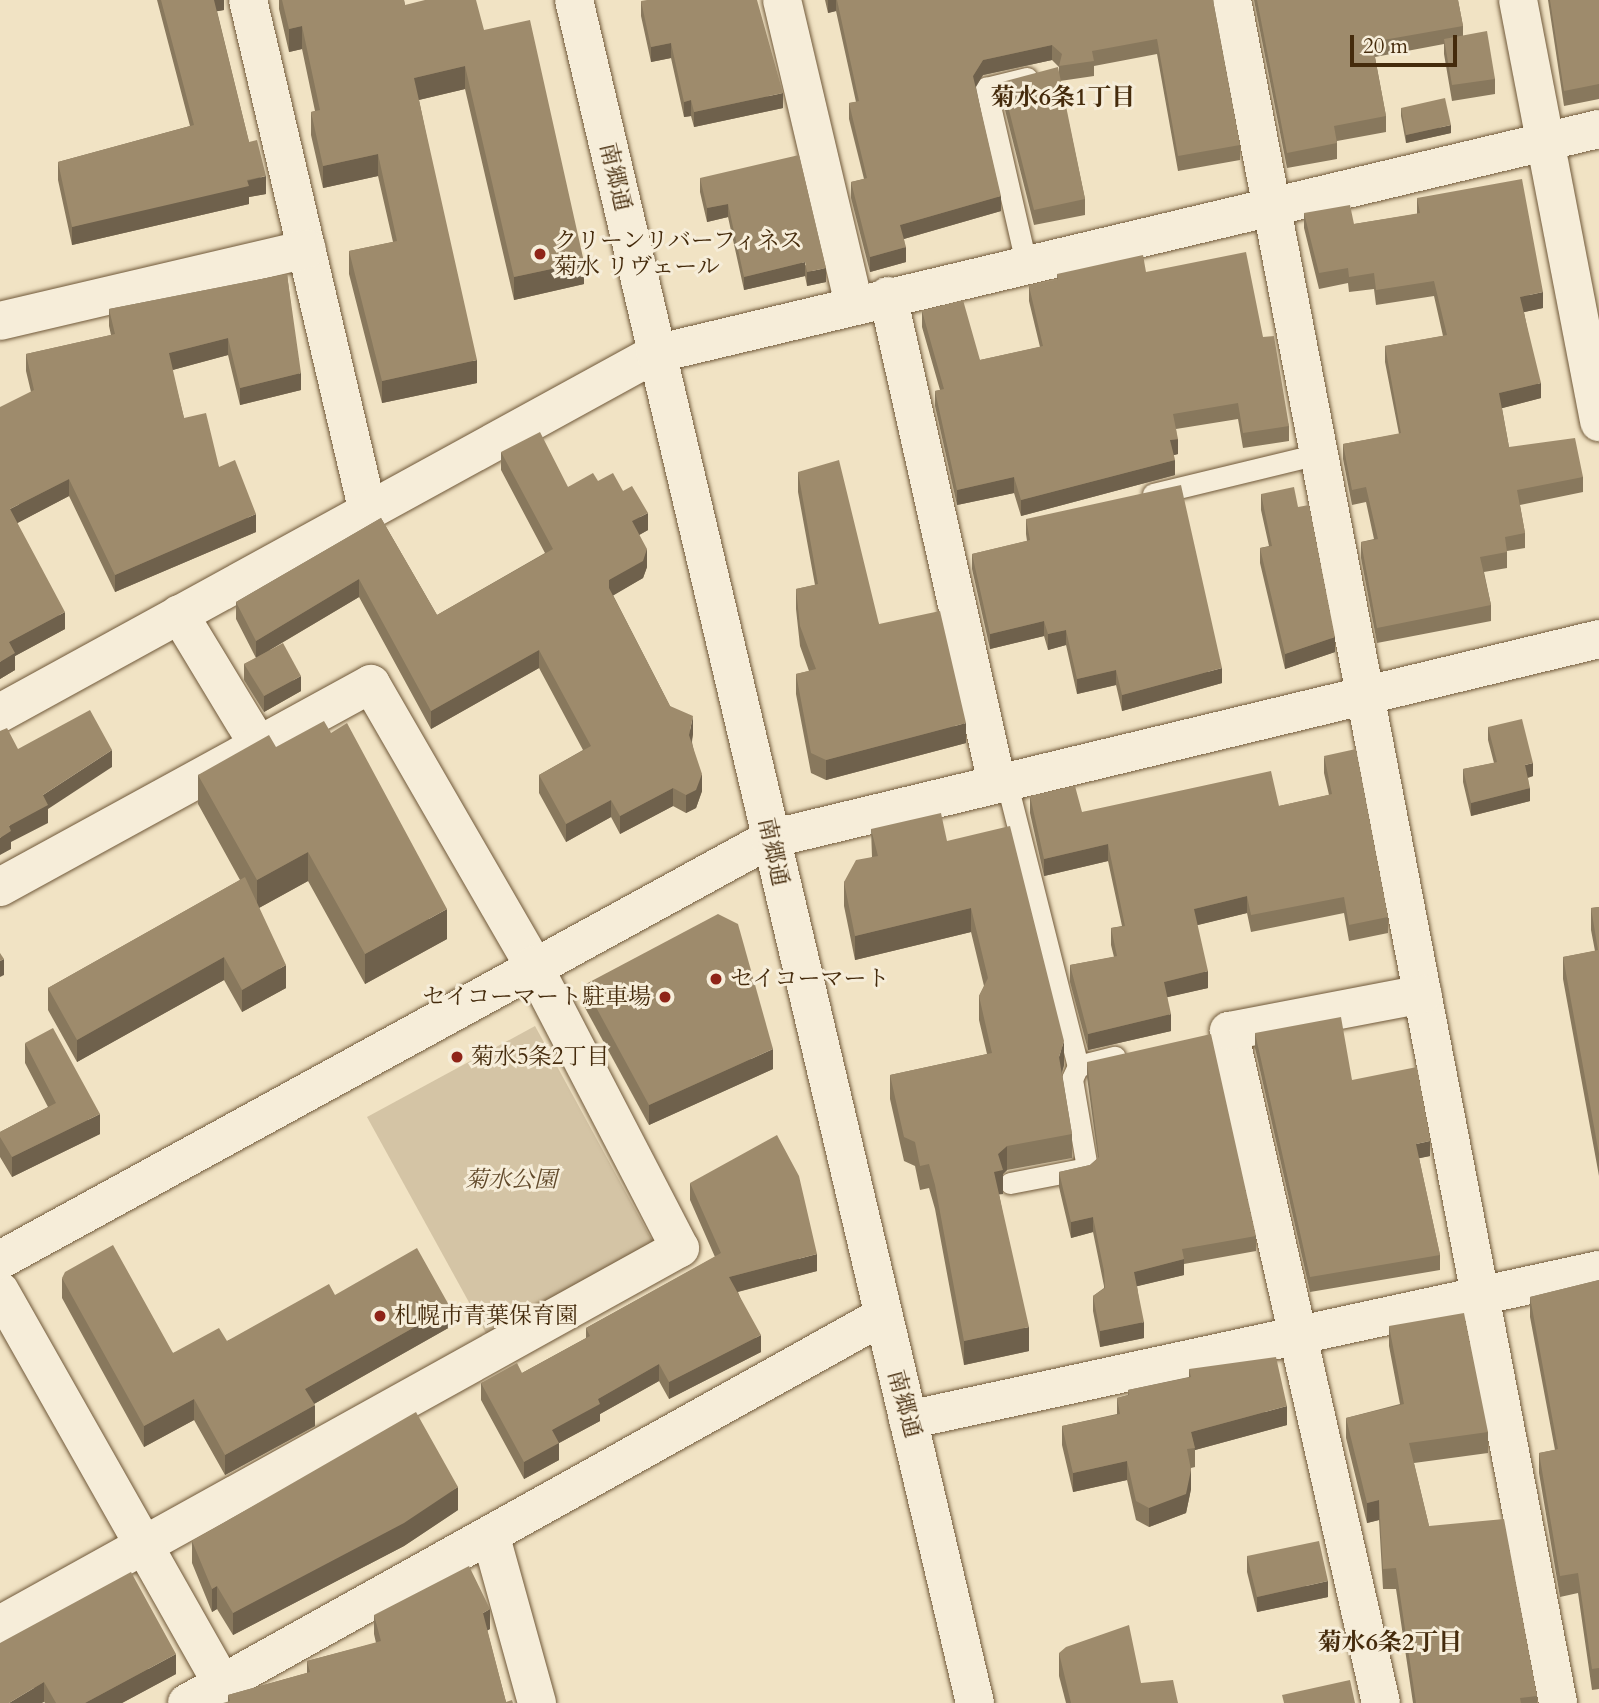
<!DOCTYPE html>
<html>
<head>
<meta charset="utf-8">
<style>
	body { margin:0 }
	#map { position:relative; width:1599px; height:1703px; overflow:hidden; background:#f1e3c4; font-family:Cardo,"Noto Serif JP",serif }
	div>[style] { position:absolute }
	.green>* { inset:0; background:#d4c4a5 }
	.roads { filter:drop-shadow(0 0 2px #70593a) drop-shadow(0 0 2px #70593a) }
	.service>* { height:21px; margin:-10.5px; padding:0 10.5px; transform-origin:10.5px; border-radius:10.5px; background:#f6edd9 }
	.minor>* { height:38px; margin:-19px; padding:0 19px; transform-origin:19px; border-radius:19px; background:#f6edd9 }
	.tertiary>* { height:38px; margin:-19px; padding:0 19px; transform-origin:19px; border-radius:19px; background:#f6edd9 }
	.wall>* { inset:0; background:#88785d }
	.shaded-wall>* { inset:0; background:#6f614c }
	.building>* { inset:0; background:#9e8b6c }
	.dots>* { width:19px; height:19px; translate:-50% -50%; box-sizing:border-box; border:4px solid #f6edd9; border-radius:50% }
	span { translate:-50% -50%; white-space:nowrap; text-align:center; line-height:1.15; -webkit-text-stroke:6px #f6edd9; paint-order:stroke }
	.street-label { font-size:23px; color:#452b0c }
	.poi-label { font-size:23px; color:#452b0c }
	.left { translate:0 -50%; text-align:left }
	.right { translate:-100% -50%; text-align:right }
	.park-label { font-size:23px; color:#624a2b; font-style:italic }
	.neighbourhood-label { font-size:24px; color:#452b0c; font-weight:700 }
	.scale { position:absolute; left:1350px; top:35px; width:107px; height:32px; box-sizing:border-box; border:4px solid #452b0c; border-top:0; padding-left:9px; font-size:21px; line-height:24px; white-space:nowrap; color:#452b0c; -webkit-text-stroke:5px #f6edd9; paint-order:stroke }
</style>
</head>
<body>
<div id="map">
	<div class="green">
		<div style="clip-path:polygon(535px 1026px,654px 1244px,487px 1335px,367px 1117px)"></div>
	</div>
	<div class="roads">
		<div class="service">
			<div style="left:1026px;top:263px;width:180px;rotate:-102.9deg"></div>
			<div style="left:986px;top:88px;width:42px;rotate:-13.7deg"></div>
			<div style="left:1153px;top:494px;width:174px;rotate:-13.6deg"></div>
			<div style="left:1006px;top:780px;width:295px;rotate:75.9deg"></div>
			<div style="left:1078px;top:1066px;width:38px;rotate:-14deg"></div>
			<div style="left:1010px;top:1183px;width:78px;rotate:-11deg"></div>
			<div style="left:1087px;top:1168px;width:90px;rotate:-99.6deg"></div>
			<div style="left:1072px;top:1079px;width:14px;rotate:-65deg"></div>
		</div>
		<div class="minor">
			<div style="left:248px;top:0;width:522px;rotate:76.82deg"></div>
			<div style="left:782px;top:0;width:313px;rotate:76.7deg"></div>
			<div style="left:1232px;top:0;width:1734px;rotate:79.16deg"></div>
			<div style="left:1518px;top:0;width:430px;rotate:79.1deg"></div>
			<div style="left:888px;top:296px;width:499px;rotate:77.4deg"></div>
			<div style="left:0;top:321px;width:315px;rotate:-13.2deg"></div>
			<div style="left:179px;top:614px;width:151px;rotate:58.8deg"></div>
			<div style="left:0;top:713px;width:747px;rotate:-28.73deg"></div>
			<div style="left:655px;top:354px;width:970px;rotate:-13.41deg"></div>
			<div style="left:0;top:887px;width:423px;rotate:-28.7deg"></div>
			<div style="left:371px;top:684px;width:324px;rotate:60deg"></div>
			<div style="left:533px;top:965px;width:319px;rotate:62.6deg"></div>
			<div style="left:680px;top:1248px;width:778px;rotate:151deg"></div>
			<div style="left:0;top:1291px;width:451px;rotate:60.5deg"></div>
			<div style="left:908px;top:1420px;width:707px;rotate:-12.25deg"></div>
			<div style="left:491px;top:1537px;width:172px;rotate:74.5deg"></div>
			<div style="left:187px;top:1703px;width:794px;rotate:-29.08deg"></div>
			<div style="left:1381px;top:1703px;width:689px;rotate:-102.75deg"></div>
			<div style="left:1229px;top:1031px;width:197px;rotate:-10.8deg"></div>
		</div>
		<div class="tertiary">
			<div style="left:574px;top:0;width:1750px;rotate:76.75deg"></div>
			<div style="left:0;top:1260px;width:878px;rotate:-28.67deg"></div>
			<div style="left:770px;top:839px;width:853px;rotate:-13.56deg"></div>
		</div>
	</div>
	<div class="wall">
		<div style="clip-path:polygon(157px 0,224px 0,224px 10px,217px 11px,249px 142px,266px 194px,249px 197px,249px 204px,72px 245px,58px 180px,58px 162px,190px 126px)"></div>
		<div style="clip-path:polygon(279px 0,404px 0,405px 5px,484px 30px,584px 284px,514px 300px,465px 89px,419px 100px,477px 383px,382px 403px,349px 274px,349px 251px,393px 242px,378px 176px,323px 188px,311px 135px,311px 112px,315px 111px,302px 49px,289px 52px,279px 9px)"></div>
		<div style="clip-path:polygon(825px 0,1213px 0,1240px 145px,1240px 160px,1178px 171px,1157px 54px,1094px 66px,1094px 76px,1060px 81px,1085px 199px,1085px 215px,1034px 225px,1002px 98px,1002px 82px,1059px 73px,1059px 67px,1052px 60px,983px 75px,976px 87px,1001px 211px,904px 239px,906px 262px,870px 272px,851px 198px,851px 182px,864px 179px,849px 119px,849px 103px,856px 102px,836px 11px,828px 13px)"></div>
		<div style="clip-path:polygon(1254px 0,1458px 0,1463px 26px,1463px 36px,1495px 79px,1495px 94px,1452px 101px,1444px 54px,1444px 44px,1375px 57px,1386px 116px,1386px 132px,1337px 141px,1337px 159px,1287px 168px)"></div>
		<div style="clip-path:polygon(1548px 0,1599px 0,1599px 99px,1564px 106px)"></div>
		<div style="clip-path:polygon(641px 1px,783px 108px,694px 127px,691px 116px,684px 117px,671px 58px,651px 62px,641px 16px)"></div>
		<div style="clip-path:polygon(1401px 108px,1451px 133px,1406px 143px,1401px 116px)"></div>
		<div style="clip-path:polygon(700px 178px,826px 282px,807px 286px,805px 276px,744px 290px,728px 217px,707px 222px,700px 192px)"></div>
		<div style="clip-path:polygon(1417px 198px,1543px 308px,1524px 312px,1541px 398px,1502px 408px,1509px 447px,1583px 477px,1583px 492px,1520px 505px,1525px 533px,1525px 548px,1507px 551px,1507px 568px,1484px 572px,1491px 605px,1491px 621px,1377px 643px,1361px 558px,1361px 542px,1374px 539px,1366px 502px,1352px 505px,1343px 459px,1343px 444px,1399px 434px,1385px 362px,1385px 346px,1443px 336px,1434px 296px,1376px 305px,1374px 289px,1349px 292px,1348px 283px,1319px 289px,1304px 228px,1304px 213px,1354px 224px,1417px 214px)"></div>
		<div style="clip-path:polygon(1146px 272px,1263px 337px,1289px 426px,1289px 441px,1243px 448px,1238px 419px,1176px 429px,1178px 454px,1174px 455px,1175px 475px,1021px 516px,1014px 493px,957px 505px,935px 406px,935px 391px,940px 390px,922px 327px,922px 311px,980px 360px,1040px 347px,1029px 301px,1029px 286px,1057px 280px,1057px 274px)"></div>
		<div style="clip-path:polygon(287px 274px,301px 390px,240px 405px,228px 355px,172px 370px,184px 418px,219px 467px,256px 532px,115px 592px,69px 496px,17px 523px,65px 629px,15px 656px,15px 670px,0 679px,31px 392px,26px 371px,26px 354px,111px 335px,109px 326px,109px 309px)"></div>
		<div style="clip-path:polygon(501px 452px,568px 487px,598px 481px,623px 491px,648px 530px,639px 535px,647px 567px,643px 578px,613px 595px,670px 706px,693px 734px,692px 742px,702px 791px,696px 808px,686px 813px,673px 806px,620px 834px,611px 817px,566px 842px,539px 793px,539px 775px,583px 750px,539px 668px,431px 729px,359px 597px,270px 650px,301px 691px,264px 712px,244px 680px,244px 664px,256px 658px,236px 619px,236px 602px,381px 518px,437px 615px,545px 553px,501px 470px)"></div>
		<div style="clip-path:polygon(798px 472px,879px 624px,966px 743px,826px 780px,811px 773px,796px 694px,796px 674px,809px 671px,800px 646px,796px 609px,796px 589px,815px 585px,798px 492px)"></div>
		<div style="clip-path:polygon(1261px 494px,1298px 507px,1335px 652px,1285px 669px,1260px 563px,1260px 548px,1269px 546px,1261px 510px)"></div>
		<div style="clip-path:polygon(1026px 519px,1222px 683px,1122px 711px,1116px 685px,1077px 694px,1066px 645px,1048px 650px,1044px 636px,990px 649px,972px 569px,972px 554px,1027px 541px,1026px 534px)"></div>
		<div style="clip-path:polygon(1488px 727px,1533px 776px,1528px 778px,1530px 801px,1471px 816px,1463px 782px,1463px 769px,1494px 763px,1488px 740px)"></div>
		<div style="clip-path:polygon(276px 747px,447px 939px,365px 984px,308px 881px,259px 908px,286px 988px,242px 1012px,224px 980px,77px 1062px,48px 1010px,48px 988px,240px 880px,198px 804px,198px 775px)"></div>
		<div style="clip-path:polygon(1324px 756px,1388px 917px,1388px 933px,1349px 941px,1344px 913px,1251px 932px,1247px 913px,1197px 925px,1208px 988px,1167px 997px,1171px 1031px,1088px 1050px,1070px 982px,1070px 965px,1114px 957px,1111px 945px,1111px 928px,1122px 926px,1108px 861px,1044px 876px,1030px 813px,1030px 796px,1082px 812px,1279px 806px,1329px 795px,1324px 773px)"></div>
		<div style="clip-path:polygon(871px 829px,947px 841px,1064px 1065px,1062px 1073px,1072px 1134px,1072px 1158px,1007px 1170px,1003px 1174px,1003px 1194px,999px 1194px,1029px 1351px,964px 1365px,935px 1209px,929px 1188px,920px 1190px,915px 1166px,904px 1161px,890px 1099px,890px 1075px,987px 1054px,979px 1020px,979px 996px,984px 986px,971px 932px,855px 960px,844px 906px,844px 882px,872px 857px)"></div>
		<div style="clip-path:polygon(1599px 907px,1599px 1176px,1563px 979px,1563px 957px,1595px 951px,1591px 930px,1591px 908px)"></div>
		<div style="clip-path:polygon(584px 985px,773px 1069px,649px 1125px,584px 1006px)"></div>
		<div style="clip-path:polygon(1255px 1033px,1352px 1080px,1430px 1156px,1419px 1158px,1440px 1255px,1440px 1270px,1310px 1292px,1255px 1048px)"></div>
		<div style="clip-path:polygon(25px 1043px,100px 1134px,12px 1177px,0 1157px,0 1132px,48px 1107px,25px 1063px)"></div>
		<div style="clip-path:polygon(1087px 1062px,1256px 1236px,1256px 1251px,1184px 1264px,1184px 1275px,1137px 1286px,1144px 1338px,1100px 1347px,1093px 1311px,1093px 1296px,1104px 1288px,1104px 1286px,1093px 1232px,1071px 1238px,1059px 1187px,1059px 1172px,1090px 1165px,1098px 1158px,1087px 1077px)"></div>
		<div style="clip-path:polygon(690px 1183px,817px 1271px,738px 1292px,761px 1352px,669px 1399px,659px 1381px,600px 1414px,600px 1421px,559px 1443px,559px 1460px,524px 1479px,481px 1400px,481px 1383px,522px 1373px,586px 1338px,586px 1328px,715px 1257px,690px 1200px)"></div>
		<div style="clip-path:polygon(62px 1278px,173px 1353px,227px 1341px,335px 1295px,450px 1327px,314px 1404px,315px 1426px,225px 1475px,194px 1420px,144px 1447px,62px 1298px)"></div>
		<div style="clip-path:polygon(1599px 1280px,1599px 1689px,1592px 1690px,1578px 1593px,1560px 1597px,1539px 1473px,1539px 1453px,1555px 1450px,1530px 1317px,1530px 1297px)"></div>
		<div style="clip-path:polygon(1389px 1326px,1488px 1432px,1488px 1453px,1414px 1463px,1429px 1526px,1537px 1696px,1537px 1703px,1413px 1703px,1396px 1589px,1383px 1589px,1379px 1520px,1367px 1523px,1346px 1438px,1346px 1418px,1400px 1404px,1389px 1346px)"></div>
		<div style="clip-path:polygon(1189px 1369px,1287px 1425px,1195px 1450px,1195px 1467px,1191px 1468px,1191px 1489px,1186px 1513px,1149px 1527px,1136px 1520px,1127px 1480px,1073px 1492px,1062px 1445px,1062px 1426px,1117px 1414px,1117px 1398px,1128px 1395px,1128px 1390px,1189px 1377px)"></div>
		<div style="clip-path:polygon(458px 1510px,404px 1546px,233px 1635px,217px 1609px,212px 1612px,192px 1563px,192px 1541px)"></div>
		<div style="clip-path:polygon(1247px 1556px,1328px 1597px,1257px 1612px,1247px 1572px)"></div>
		<div style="clip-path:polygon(374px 1615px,490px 1629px,487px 1630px,506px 1702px,228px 1702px,228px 1695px,307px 1673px,307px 1661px,376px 1643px,374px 1634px)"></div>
		<div style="clip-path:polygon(0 1643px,176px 1674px,122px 1703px,45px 1703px)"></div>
		<div style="clip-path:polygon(1059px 1653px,1141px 1683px,1178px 1703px,1066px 1703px,1059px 1676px)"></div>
	</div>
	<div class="shaded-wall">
		<div style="clip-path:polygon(213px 0,224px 0,224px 10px,213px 12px)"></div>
		<div style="clip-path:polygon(828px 0,836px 0,836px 11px,828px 13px)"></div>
		<div style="clip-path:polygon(302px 26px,302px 49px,289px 52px,289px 29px)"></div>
		<div style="clip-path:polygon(671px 43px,671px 58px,651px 62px,651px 47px)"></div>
		<div style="clip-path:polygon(1052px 45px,1052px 60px,983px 75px,973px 91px,973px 76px,983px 60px)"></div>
		<div style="clip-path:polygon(465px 66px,465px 89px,414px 101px,414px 78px)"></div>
		<div style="clip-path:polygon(783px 93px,783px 108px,694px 127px,694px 112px)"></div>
		<div style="clip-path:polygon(691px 100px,691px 116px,684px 117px,684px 102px)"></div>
		<div style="clip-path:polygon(1451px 125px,1451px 133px,1406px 143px,1406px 135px)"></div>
		<div style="clip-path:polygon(378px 154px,378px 176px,323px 188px,323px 166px)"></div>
		<div style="clip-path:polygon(266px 176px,266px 194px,249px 197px,249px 204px,72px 245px,72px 227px)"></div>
		<div style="clip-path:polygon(1001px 196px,1001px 211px,900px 240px,900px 225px)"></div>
		<div style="clip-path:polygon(728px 204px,728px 217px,707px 222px,707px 208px)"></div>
		<div style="clip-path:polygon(906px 247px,906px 262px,870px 272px,870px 257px)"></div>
		<div style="clip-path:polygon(584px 262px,584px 284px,514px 300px,514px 277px)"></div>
		<div style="clip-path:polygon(805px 262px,805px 276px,744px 290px,744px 277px)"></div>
		<div style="clip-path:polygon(826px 268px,826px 282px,807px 286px,807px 272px)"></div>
		<div style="clip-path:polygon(1543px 292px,1543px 308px,1520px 313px,1520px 297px)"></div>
		<div style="clip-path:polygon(228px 338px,228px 355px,169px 371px,169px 353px)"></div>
		<div style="clip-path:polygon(477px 360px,477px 383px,382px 403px,382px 381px)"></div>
		<div style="clip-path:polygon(301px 373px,301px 390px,240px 405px,240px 388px)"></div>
		<div style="clip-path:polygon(1541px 383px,1541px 398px,1499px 409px,1499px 393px)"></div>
		<div style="clip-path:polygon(1178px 439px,1178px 454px,1170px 456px,1170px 440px)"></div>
		<div style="clip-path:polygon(1175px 460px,1175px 475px,1021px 516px,1021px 500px)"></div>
		<div style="clip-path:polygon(1014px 477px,1014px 493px,957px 505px,957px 490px)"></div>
		<div style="clip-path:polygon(69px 479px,69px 496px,10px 527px,10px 509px)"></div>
		<div style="clip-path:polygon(648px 513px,648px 530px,632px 539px,632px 521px)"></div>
		<div style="clip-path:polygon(256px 514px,256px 532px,115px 592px,115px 575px)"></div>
		<div style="clip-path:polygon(647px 549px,647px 567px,643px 578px,609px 598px,609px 580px)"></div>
		<div style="clip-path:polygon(359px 579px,359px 597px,256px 658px,256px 641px)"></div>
		<div style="clip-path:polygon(65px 612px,65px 629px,15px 656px,15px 670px,0 679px,0 662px,9px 642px)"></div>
		<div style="clip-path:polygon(1044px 621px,1044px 636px,990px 649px,990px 634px)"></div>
		<div style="clip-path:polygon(1066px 630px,1066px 645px,1048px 650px,1048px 634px)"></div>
		<div style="clip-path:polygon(1335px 637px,1335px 652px,1285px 669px,1285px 654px)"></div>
		<div style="clip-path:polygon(539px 650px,539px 668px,431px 729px,431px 711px)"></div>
		<div style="clip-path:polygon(1222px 668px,1222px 683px,1122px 711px,1122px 695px)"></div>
		<div style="clip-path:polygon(1116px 670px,1116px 685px,1077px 694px,1077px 679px)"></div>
		<div style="clip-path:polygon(301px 676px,301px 691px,264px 712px,264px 696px)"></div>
		<div style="clip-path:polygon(693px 716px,693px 734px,689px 753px,689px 735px)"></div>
		<div style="clip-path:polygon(966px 723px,966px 743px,826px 780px,826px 760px)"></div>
		<div style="clip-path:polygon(112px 750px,112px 767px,48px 809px,48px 823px,11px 842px,11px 849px,0 855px,0 838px,9px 826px,43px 795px)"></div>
		<div style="clip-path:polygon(1533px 763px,1533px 776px,1525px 778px,1525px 765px)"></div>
		<div style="clip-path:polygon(702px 774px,702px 791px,696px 808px,686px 813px,686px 795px)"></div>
		<div style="clip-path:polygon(673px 788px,673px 806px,620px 834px,620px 816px)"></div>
		<div style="clip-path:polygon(1530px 788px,1530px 801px,1471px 816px,1471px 803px)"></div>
		<div style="clip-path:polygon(611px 800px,611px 817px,566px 842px,566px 824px)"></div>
		<div style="clip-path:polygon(1108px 844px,1108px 861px,1044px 876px,1044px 859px)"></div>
		<div style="clip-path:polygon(308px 852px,308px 881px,257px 909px,257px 880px)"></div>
		<div style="clip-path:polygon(1247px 896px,1247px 913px,1194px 926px,1194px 909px)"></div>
		<div style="clip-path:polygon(971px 908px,971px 932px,855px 960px,855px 936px)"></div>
		<div style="clip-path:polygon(447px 909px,447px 939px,365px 984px,365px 954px)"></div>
		<div style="clip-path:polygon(224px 957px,224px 980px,77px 1062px,77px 1040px)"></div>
		<div style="clip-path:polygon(4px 959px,4px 975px,0 977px,0 961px)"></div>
		<div style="clip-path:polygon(286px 965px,286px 988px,242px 1012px,242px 990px)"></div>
		<div style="clip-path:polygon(1208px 971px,1208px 988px,1164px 998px,1164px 982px)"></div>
		<div style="clip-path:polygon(1171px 1014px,1171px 1031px,1088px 1050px,1088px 1034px)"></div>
		<div style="clip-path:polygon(1064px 1041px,1064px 1065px,1059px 1081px,1059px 1057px)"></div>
		<div style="clip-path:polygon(773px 1049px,773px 1069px,649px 1125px,649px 1105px)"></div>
		<div style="clip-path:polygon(100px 1114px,100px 1134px,12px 1177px,12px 1157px)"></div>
		<div style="clip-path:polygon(1430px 1141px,1430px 1156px,1416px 1159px,1416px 1144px)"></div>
		<div style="clip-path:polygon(1007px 1146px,1007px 1170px,1003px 1174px,1003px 1194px,994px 1195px,994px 1172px,998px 1154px)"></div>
		<div style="clip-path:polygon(1093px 1217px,1093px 1232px,1071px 1238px,1071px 1222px)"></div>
		<div style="clip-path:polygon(817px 1254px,817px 1271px,729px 1294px,729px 1277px)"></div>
		<div style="clip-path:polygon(1184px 1259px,1184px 1275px,1134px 1287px,1134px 1272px)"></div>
		<div style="clip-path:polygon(450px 1307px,450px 1327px,305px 1409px,305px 1389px)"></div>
		<div style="clip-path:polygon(1144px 1322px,1144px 1338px,1100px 1347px,1100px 1331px)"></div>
		<div style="clip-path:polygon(1029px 1327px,1029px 1351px,964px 1365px,964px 1341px)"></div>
		<div style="clip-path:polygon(761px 1335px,761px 1352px,669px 1399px,669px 1382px)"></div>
		<div style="clip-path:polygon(659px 1364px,659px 1381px,600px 1414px,600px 1421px,559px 1443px,559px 1460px,524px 1479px,524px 1462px,552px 1430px,598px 1399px)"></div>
		<div style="clip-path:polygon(194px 1399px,194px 1420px,144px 1447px,144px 1426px)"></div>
		<div style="clip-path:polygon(315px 1405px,315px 1426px,225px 1475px,225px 1455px)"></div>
		<div style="clip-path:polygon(1287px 1406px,1287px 1425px,1195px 1450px,1191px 1432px)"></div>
		<div style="clip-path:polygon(1127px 1461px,1127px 1480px,1073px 1492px,1073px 1473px)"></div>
		<div style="clip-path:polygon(1191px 1470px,1191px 1489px,1186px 1513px,1149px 1527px,1149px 1508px)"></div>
		<div style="clip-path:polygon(458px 1487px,458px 1510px,404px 1546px,233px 1635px,233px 1613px)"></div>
		<div style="clip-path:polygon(1379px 1500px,1379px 1520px,1367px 1523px,1367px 1503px)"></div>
		<div style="clip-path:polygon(1328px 1581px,1328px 1597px,1257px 1612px,1257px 1597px)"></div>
		<div style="clip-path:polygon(217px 1586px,217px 1609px,212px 1612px,212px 1589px)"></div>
		<div style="clip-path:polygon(490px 1609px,490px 1629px,483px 1633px,483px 1613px)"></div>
		<div style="clip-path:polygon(176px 1654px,176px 1674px,122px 1703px,85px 1703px)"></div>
		<div style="clip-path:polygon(44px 1682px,44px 1702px,42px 1703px,9px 1703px)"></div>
	</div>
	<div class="building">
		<div style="clip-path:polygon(161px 0,214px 0,249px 142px,257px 140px,266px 176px,247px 180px,249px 186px,72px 227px,58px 162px,194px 125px)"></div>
		<div style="clip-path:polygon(282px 0,404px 0,405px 5px,425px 0,476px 0,484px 30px,530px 20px,584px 262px,514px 277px,465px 66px,414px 78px,477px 360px,382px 381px,349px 251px,397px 241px,378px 154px,323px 166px,311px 112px,320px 110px,302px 26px,289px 29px)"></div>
		<div style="clip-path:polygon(647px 0,757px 0,783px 93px,694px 112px,691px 100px,684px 102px,671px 43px,651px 47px,641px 1px)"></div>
		<div style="clip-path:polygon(837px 0,1213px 0,1240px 145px,1178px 156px,1157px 39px,1092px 51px,1094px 61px,1059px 66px,1062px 54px,1052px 45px,983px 60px,973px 76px,1001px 196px,900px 225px,906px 247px,870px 257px,851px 182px,867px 178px,849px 103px,859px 101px)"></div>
		<div style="clip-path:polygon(1257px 0,1458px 0,1463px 26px,1372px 42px,1386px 116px,1334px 126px,1337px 143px,1287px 153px)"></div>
		<div style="clip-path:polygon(1550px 0,1599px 0,1599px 84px,1564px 91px)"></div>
		<div style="clip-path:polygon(1487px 31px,1495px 79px,1452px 85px,1444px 39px)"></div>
		<div style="clip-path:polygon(1058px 67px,1085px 199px,1034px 210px,1002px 82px)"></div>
		<div style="clip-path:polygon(1445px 98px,1451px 125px,1406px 135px,1401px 108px)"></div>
		<div style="clip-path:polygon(799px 155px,826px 268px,807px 272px,805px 262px,744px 277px,728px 204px,707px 208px,700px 178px)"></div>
		<div style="clip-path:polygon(1522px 179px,1543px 292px,1520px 297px,1541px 383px,1499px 393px,1509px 447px,1575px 438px,1583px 477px,1517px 490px,1525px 533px,1505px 537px,1507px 552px,1480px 557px,1491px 605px,1377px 628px,1361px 542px,1378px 539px,1366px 487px,1352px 490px,1343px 444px,1401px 433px,1385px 346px,1447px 335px,1434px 281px,1376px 290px,1374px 273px,1349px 277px,1348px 268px,1319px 273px,1304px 213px,1350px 205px,1354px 224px,1420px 213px,1417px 198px)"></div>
		<div style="clip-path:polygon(1246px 252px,1263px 337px,1274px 336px,1289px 426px,1243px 433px,1238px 403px,1173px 414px,1178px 439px,1170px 440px,1175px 460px,1021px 500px,1014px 477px,957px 490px,935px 391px,944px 389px,922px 311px,963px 300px,980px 360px,1043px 346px,1029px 286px,1058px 279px,1057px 274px,1143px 255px,1146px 272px)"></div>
		<div style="clip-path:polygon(287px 274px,301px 373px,240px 388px,228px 338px,169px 353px,184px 418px,206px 413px,219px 467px,235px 460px,256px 514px,115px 575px,69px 479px,10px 509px,65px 612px,9px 642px,15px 653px,0 662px,0 407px,34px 390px,26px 354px,115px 334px,109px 309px)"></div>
		<div style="clip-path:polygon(540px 432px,568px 487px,593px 473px,598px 481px,613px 473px,623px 491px,632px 486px,648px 513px,632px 521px,647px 549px,643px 561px,609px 580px,609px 588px,670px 706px,693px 716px,689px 735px,702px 774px,696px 790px,686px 795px,673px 788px,620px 816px,611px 800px,566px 824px,539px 775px,591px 746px,539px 650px,431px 711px,359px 579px,256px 641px,236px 602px,381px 518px,437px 615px,553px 549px,501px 452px)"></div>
		<div style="clip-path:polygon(839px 460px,879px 624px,940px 611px,966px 723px,826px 760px,811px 753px,796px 674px,816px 669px,800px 626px,796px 589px,818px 584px,798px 472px)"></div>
		<div style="clip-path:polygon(1181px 485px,1222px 668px,1122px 695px,1116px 670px,1077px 679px,1066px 630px,1048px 634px,1044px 621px,990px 634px,972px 554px,1030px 540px,1026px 519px)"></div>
		<div style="clip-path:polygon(1294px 487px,1298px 507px,1309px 505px,1335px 637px,1285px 654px,1260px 548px,1272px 546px,1261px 494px)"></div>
		<div style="clip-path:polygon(283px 643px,301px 676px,264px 696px,244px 664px)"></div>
		<div style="clip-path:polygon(90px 710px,112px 750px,43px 795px,48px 805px,9px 826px,11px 831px,0 838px,0 731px,7px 728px,18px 749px)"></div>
		<div style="clip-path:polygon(1522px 719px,1533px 763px,1525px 765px,1530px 788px,1471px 803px,1463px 769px,1497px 762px,1488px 727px)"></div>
		<div style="clip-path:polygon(324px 721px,331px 733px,347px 723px,447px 909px,365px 954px,308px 852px,257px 880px,198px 775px,269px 735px,276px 747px)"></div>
		<div style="clip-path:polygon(1356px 749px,1388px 917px,1349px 925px,1344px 897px,1251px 915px,1247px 896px,1194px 909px,1208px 971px,1164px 982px,1171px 1014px,1088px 1034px,1070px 965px,1117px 956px,1111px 928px,1125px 926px,1108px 844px,1044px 859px,1030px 796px,1075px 786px,1082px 812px,1271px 771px,1279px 806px,1332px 794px,1324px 756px)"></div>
		<div style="clip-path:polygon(941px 813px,947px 841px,1010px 826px,1064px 1041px,1059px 1057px,1072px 1134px,1007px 1146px,998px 1154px,1003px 1170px,994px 1172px,1029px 1327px,964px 1341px,935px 1185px,929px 1164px,920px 1166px,915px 1142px,904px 1137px,890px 1075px,992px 1053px,979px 996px,988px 978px,971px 908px,855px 936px,844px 882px,856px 860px,878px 856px,871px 829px)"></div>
		<div style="clip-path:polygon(245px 877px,286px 965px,242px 990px,224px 957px,77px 1040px,48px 988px)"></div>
		<div style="clip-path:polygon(1599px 907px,1599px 1154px,1563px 957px,1598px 950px,1591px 908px)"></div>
		<div style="clip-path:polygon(718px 914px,738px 924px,773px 1049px,649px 1105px,584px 985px)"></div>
		<div style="clip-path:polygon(0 953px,4px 959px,0 961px)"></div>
		<div style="clip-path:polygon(1341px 1017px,1352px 1080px,1417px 1067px,1430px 1141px,1416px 1144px,1440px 1255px,1310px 1277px,1255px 1033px)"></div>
		<div style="clip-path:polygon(53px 1028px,100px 1114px,12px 1157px,0 1137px,0 1132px,56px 1103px,25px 1043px)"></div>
		<div style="clip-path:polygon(1211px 1034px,1256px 1236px,1182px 1249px,1184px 1259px,1134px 1272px,1144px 1322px,1100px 1331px,1093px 1296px,1105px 1288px,1104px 1271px,1093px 1217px,1071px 1222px,1059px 1172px,1090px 1165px,1099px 1157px,1087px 1062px)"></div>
		<div style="clip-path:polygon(777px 1135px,799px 1176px,817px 1254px,729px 1277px,761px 1335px,669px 1382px,659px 1364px,598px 1399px,600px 1404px,552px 1430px,559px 1443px,524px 1462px,481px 1383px,517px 1363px,522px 1373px,590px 1336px,586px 1328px,721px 1253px,690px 1183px)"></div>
		<div style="clip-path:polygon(113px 1245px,173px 1353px,219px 1328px,227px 1341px,329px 1284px,335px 1295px,417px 1248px,450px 1307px,305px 1389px,315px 1405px,225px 1455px,194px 1399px,144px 1426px,62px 1278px,65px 1272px)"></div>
		<div style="clip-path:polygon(1599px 1280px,1599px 1668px,1592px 1669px,1578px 1573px,1560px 1576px,1539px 1453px,1558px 1449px,1530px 1297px)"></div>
		<div style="clip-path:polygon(1464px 1313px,1488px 1432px,1409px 1443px,1429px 1526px,1504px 1519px,1537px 1696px,1520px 1698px,1521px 1703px,1416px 1703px,1396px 1568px,1383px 1569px,1379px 1500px,1367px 1503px,1346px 1418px,1404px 1404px,1389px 1326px)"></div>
		<div style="clip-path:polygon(1276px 1357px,1287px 1406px,1191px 1432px,1195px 1448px,1187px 1449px,1191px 1470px,1186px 1494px,1149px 1508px,1136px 1501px,1127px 1461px,1073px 1473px,1062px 1426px,1120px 1414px,1117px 1398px,1129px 1395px,1128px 1390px,1191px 1377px,1189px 1369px)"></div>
		<div style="clip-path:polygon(416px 1412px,458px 1487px,404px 1523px,233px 1613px,217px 1586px,212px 1589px,192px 1541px)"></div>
		<div style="clip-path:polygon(1319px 1541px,1328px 1581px,1257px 1597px,1247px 1556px)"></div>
		<div style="clip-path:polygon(469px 1566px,490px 1609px,483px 1613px,506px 1702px,512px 1700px,513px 1703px,223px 1703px,230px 1701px,228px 1695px,310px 1672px,307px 1661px,381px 1641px,374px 1615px)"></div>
		<div style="clip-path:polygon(131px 1572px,176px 1654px,85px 1703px,56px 1703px,44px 1682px,9px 1703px,0 1703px,0 1643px)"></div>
		<div style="clip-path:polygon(1129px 1625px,1141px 1683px,1173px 1680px,1178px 1703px,1071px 1703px,1059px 1653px,1066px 1647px)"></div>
		<div style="clip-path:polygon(1350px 1680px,1355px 1703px,1284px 1703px,1282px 1695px)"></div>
	</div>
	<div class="dots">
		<div style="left:540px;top:254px;background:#8f2418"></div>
		<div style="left:716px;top:979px;background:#8f2418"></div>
		<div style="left:665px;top:997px;background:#8f2418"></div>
		<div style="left:457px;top:1057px;background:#8f2418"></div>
		<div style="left:380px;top:1316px;background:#8f2418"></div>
	</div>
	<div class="street-label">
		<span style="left:615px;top:177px;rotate:77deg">南郷通</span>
		<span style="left:773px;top:852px;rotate:78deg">南郷通</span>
		<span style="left:904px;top:1404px;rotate:75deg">南郷通</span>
	</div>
	<div class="poi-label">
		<span class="left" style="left:554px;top:254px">クリーンリバーフィネス<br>菊水 リヴェール</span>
		<span class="left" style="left:730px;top:979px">セイコーマート</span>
		<span class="right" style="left:651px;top:997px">セイコーマート駐車場</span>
		<span class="left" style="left:471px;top:1057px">菊水5条2丁目</span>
		<span class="left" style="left:394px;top:1316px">札幌市青葉保育園</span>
	</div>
	<div class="park-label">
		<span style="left:511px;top:1180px">菊水公園</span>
	</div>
	<div class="neighbourhood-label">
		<span style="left:1063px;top:98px">菊水6条1丁目</span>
		<span style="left:1390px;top:1643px">菊水6条2丁目</span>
	</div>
	<div class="scale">20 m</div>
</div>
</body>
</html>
